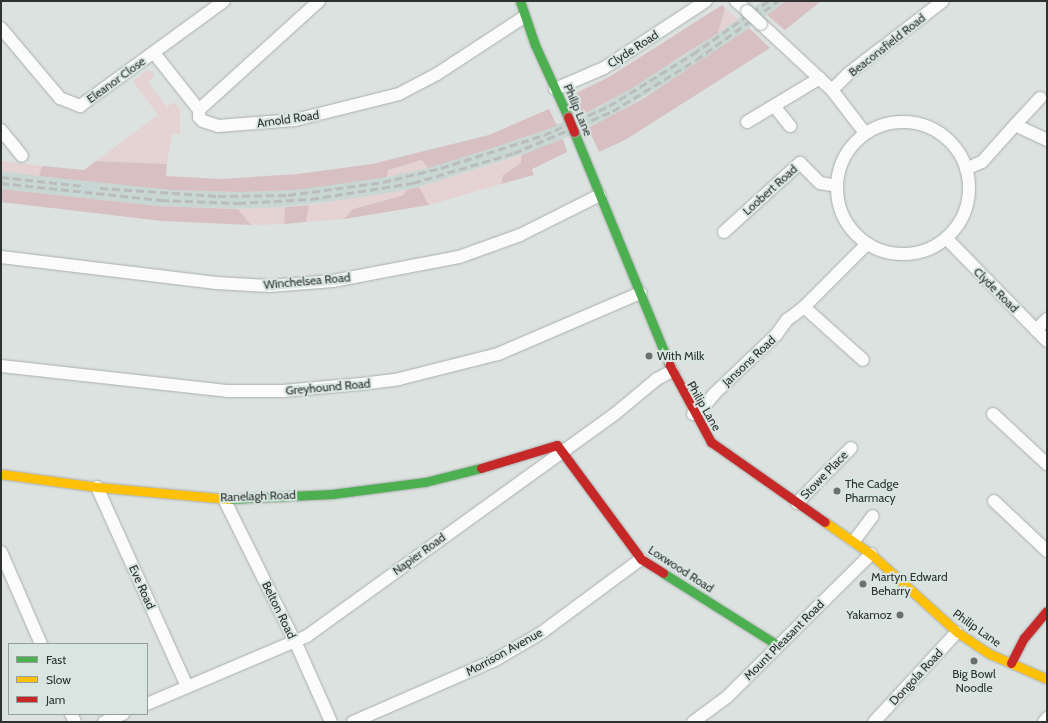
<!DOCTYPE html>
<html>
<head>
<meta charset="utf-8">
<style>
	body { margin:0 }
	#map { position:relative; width:1048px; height:723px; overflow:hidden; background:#dbe2e0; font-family:Cabin,sans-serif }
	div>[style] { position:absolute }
	.built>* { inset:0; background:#c8d7d3 }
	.green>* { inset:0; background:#e5d2d3 }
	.forest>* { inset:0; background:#d8bfc1 }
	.roads { filter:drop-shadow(0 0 1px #aaafad) drop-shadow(0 0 1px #aaafad) }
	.street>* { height:12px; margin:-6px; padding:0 6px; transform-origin:6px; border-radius:6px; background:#fafbfa }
	.street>.ring { margin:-6px; padding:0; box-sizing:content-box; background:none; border:12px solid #fafbfa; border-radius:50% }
	.fast>* { height:9px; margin:-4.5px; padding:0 4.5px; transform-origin:4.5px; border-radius:4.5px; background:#4caf50 }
	.slow>* { height:9px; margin:-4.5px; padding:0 4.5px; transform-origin:4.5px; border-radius:4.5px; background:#ffc107 }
	.jam>* { height:9px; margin:-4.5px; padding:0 4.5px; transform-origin:4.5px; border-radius:4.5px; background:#c62828 }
	.rail>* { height:3px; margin-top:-1.5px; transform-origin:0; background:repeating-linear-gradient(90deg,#bbbdbc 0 8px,transparent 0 12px) }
	.bridges { filter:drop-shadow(0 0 1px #aaafad) drop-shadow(0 0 1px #aaafad) }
	.street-bridge>* { height:12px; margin:-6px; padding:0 6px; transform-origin:6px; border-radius:6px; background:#fafbfa }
	.jam-bridge>* { height:9px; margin:-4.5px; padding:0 4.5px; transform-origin:4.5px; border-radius:4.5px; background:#c62828 }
	.dots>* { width:11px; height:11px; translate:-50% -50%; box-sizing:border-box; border:2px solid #d8e5e1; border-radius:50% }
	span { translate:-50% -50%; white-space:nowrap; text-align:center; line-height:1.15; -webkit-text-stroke:4px #d8e5e1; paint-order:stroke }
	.street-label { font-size:12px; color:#2e3332 }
	.poi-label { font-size:12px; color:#2e3332 }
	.left { translate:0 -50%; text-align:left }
	.right { translate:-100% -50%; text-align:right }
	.frame { position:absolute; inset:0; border:2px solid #2e3332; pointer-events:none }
	.legend { position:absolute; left:8px; top:643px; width:140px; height:72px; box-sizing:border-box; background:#d8e5e1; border:1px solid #949e9b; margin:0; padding:5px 7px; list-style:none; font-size:12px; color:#2e3332 }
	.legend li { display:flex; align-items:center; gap:8px; height:20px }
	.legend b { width:20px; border:1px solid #949e9b }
</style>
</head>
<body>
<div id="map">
	<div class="built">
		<div style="clip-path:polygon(763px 1px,786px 1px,701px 62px,610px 117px,542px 148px,419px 187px,357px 199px,258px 209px,158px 206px,1px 189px,1px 171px,172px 190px,238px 192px,296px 190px,422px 169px,528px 136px,599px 107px,687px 54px)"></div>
	</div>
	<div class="green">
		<div style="clip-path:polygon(725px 8px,738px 19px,718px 33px)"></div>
		<div style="clip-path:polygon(145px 71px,152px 71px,155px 76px,148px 82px,167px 107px,174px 102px,180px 109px,180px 134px,172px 133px,167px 164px,96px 161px,158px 115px,133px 81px)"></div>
		<div style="clip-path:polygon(522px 155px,521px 163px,503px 175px,501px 184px,429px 205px,419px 187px)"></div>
		<div style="clip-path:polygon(423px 160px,428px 168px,387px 177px,388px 170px)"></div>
		<div style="clip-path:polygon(1px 161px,42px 166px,39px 176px,1px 171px)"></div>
		<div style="clip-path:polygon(406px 190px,404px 195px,353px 209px,344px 219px,306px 222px,309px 205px)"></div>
		<div style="clip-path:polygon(285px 207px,284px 224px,251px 225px,238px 209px)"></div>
	</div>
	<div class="forest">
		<div style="clip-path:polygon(786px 1px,821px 1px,785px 30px,767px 15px)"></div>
		<div style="clip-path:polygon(722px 5px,725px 8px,718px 33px,629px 90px,582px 115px,574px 94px,609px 77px)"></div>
		<div style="clip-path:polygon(749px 28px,770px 48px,625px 140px,599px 152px,588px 128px,641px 100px)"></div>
		<div style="clip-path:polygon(549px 109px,557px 126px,486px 150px,428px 168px,422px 160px,388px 170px,387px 177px,296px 190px,238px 192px,172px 190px,39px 176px,42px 166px,84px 170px,96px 161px,167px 164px,166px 176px,221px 179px,298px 174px,372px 164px,489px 135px)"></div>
		<div style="clip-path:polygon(563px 139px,567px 152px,532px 169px,534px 175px,501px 184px,503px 175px,521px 163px,522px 155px)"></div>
		<div style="clip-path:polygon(419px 187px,429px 205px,344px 219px,353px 209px,404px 195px,406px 190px)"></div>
		<div style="clip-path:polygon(1px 189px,158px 206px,238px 209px,251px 225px,162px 221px,1px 202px)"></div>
		<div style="clip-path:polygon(309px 205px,306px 222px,284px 224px,285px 207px)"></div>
	</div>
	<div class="roads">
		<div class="street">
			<div style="left:319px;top:1px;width:162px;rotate:137.8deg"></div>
			<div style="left:199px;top:110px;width:7px;rotate:90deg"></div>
			<div style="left:199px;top:117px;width:6px;rotate:45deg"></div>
			<div style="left:203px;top:121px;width:16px;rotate:18deg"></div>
			<div style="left:218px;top:126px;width:77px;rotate:-4.5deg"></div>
			<div style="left:295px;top:120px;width:107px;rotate:-14deg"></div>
			<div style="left:399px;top:94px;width:43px;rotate:-27.8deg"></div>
			<div style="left:437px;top:74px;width:104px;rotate:-33.2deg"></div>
			<div style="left:736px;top:1px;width:15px;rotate:42deg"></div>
			<div style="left:761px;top:24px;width:97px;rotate:42.9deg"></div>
			<div style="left:832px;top:90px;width:54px;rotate:52.5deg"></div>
			<div style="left:1px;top:28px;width:92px;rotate:49.9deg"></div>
			<div style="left:60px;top:98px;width:22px;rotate:22deg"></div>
			<div style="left:80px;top:106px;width:178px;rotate:-36.1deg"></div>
			<div style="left:154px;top:53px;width:73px;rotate:51.7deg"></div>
			<div style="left:555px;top:89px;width:53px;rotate:-23.2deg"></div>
			<div style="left:604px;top:68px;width:122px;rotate:-33.3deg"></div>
			<div style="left:832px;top:90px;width:24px;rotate:-45deg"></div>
			<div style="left:849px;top:73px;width:118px;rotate:-37.5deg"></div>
			<div style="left:774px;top:106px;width:26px;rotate:51deg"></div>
			<div class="ring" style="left:837px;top:122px;width:120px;height:120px"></div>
			<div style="left:747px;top:122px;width:85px;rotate:-31.1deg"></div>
			<div style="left:1015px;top:125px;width:37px;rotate:-47deg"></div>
			<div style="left:1px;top:130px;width:33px;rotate:51deg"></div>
			<div style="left:966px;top:169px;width:17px;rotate:-24deg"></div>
			<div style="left:982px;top:162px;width:50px;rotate:-48.3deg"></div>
			<div style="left:1015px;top:125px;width:35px;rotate:25deg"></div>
			<div style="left:724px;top:232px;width:103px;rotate:-42.2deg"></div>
			<div style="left:800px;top:163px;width:28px;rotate:45deg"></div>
			<div style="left:820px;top:183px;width:17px;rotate:10deg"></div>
			<div style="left:946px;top:238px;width:144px;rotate:45.6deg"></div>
			<div style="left:1px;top:257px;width:217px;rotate:6.9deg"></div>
			<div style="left:216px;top:283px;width:53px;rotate:3.2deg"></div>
			<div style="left:269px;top:286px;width:64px;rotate:-4.5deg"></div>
			<div style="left:333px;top:281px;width:128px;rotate:-10.8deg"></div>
			<div style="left:459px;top:257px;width:65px;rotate:-19.8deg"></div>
			<div style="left:520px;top:235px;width:89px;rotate:-26.6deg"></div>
			<div style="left:804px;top:307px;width:79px;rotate:41.9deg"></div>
			<div style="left:1036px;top:330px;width:16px;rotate:-45deg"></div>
			<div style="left:1px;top:366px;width:227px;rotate:6.3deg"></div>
			<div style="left:227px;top:391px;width:56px"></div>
			<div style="left:283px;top:391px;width:78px;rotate:-5.1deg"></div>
			<div style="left:361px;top:384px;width:38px;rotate:-7deg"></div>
			<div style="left:399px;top:379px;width:102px;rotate:-14.2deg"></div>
			<div style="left:498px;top:354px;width:155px;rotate:-23.2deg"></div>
			<div style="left:693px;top:414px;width:16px;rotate:-38deg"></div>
			<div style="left:706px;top:404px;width:13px;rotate:-51deg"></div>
			<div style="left:714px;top:394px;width:86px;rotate:-43.6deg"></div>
			<div style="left:776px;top:335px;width:19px;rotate:-54deg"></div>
			<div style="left:787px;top:320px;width:21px;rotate:-37deg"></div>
			<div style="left:804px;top:307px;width:89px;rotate:-45deg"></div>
			<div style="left:993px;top:414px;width:74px;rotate:42.8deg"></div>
			<div style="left:97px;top:487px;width:218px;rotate:65.7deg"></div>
			<div style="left:224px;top:499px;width:169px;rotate:63.6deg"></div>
			<div style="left:299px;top:650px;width:79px;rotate:66deg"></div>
			<div style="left:994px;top:501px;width:73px;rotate:43.3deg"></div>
			<div style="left:797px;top:503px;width:77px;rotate:-45.5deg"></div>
			<div style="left:854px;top:541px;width:31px;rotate:-53deg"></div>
			<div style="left:1px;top:552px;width:100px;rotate:66.5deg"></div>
			<div style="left:147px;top:704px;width:174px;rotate:-23deg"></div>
			<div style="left:307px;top:636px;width:381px;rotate:-35.8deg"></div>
			<div style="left:616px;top:413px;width:53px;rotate:-39.7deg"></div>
			<div style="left:657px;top:379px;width:17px;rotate:-28deg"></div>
			<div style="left:71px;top:714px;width:9px;rotate:63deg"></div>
			<div style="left:104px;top:722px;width:21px;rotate:-23deg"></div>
			<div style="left:353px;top:722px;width:155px;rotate:-23.6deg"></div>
			<div style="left:495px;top:660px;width:53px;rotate:-30.4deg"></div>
			<div style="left:541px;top:633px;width:124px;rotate:-36.5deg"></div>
			<div style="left:693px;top:722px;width:42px;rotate:-36.3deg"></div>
			<div style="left:727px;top:697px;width:203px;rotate:-44.8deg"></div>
			<div style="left:874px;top:722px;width:122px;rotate:-47.3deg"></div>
			<div style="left:1044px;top:722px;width:5px;rotate:-53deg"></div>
		</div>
		<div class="fast">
			<div style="left:520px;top:1px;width:46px;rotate:71.2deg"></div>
			<div style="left:535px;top:45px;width:79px;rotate:65.4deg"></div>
			<div style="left:574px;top:132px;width:251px;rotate:67.7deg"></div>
			<div style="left:228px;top:499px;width:104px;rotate:-2.8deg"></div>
			<div style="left:332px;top:494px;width:94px;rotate:-7.4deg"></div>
			<div style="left:425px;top:482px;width:58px;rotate:-14deg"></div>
			<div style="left:663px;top:573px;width:137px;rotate:32.2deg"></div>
		</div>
		<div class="slow">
			<div style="left:1px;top:474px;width:97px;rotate:7.7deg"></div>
			<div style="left:97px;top:487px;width:132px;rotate:5.2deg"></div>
			<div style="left:825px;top:522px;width:56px;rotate:34.8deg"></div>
			<div style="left:871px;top:554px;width:116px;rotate:42.2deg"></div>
			<div style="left:957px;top:632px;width:40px;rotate:34deg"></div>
			<div style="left:990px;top:654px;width:62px;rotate:23.7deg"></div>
		</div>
		<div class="jam">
			<div style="left:669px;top:364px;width:89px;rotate:61.7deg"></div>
			<div style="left:711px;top:442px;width:139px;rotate:35.1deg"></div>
			<div style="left:481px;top:468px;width:79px;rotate:-16.8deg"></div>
			<div style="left:557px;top:445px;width:142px;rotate:53.6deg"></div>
			<div style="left:641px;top:559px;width:26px;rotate:32deg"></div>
			<div style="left:1011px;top:663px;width:28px;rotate:-63deg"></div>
			<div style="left:1024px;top:638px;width:35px;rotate:-50deg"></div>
		</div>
	</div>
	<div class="rail">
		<div style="left:1px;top:177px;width:83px;rotate:6.2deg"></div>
		<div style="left:1px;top:183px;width:161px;rotate:6.1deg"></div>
		<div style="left:161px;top:200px;width:77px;rotate:2.2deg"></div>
		<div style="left:238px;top:203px;width:73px;rotate:-3.1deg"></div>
		<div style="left:311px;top:199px;width:103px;rotate:-8.9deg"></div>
		<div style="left:413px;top:183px;width:105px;rotate:-16.5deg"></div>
		<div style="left:514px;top:153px;width:108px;rotate:-23deg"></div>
		<div style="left:613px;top:111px;width:97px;rotate:-31.6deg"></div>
		<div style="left:696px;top:60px;width:101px;rotate:-35.7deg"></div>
		<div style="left:100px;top:188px;width:118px;rotate:3.9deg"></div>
		<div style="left:218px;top:196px;width:70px;rotate:-0.8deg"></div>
		<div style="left:288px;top:195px;width:96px;rotate:-7.8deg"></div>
		<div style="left:383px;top:182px;width:60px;rotate:-13.6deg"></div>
		<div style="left:441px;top:168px;width:108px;rotate:-17.8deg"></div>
		<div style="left:544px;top:135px;width:71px;rotate:-24deg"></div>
		<div style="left:609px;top:106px;width:99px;rotate:-31.8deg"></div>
		<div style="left:693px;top:54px;width:92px;rotate:-35.2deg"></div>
	</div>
	<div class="bridges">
		<div class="street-bridge">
			<div style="left:747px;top:11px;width:19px;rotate:43deg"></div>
		</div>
		<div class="jam-bridge">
			<div style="left:568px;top:117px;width:16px;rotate:68deg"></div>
		</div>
	</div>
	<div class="dots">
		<div style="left:649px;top:356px;background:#6b706f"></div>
		<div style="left:837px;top:491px;background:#6b706f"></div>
		<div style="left:863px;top:584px;background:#6b706f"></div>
		<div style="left:900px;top:615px;background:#6b706f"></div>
		<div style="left:974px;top:661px;background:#6b706f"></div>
	</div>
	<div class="street-label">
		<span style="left:887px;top:45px;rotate:-38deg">Beaconsfield Road</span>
		<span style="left:633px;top:49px;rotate:-33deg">Clyde Road</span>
		<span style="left:116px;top:80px;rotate:-36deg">Eleanor Close</span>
		<span style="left:578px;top:110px;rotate:67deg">Philip Lane</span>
		<span style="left:288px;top:119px;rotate:-8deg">Arnold Road</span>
		<span style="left:770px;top:190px;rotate:-42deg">Loobert Road</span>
		<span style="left:307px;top:281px;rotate:-5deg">Winchelsea Road</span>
		<span style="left:996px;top:290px;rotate:45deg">Clyde Road</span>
		<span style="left:749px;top:361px;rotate:-43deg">Jansons Road</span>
		<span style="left:328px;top:387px;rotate:-5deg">Greyhound Road</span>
		<span style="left:704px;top:406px;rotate:60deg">Philip Lane</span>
		<span style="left:824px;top:475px;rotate:-46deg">Stowe Place</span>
		<span style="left:258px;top:496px;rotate:-2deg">Ranelagh Road</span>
		<span style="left:419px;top:554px;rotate:-36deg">Napier Road</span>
		<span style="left:681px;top:569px;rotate:33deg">Loxwood Road</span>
		<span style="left:142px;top:587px;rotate:66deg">Eve Road</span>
		<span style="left:279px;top:610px;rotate:64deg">Belton Road</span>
		<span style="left:977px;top:628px;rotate:35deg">Philip Lane</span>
		<span style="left:784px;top:640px;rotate:-45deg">Mount Pleasant Road</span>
		<span style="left:504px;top:652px;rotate:-29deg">Morrison Avenue</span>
		<span style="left:916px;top:677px;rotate:-47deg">Dongola Road</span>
	</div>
	<div class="poi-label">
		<span class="left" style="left:657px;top:356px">With Milk</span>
		<span class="left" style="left:845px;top:491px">The Cadge<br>Pharmacy</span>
		<span class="left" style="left:871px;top:584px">Martyn Edward<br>Beharry</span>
		<span class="right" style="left:892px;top:615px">Yakamoz</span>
		<span style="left:974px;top:681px">Big Bowl<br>Noodle</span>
	</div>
	<div class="frame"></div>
	<ul class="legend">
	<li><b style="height:5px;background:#4caf50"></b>Fast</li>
	<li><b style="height:5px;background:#ffc107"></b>Slow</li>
	<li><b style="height:5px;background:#c62828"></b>Jam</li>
	</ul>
</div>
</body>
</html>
